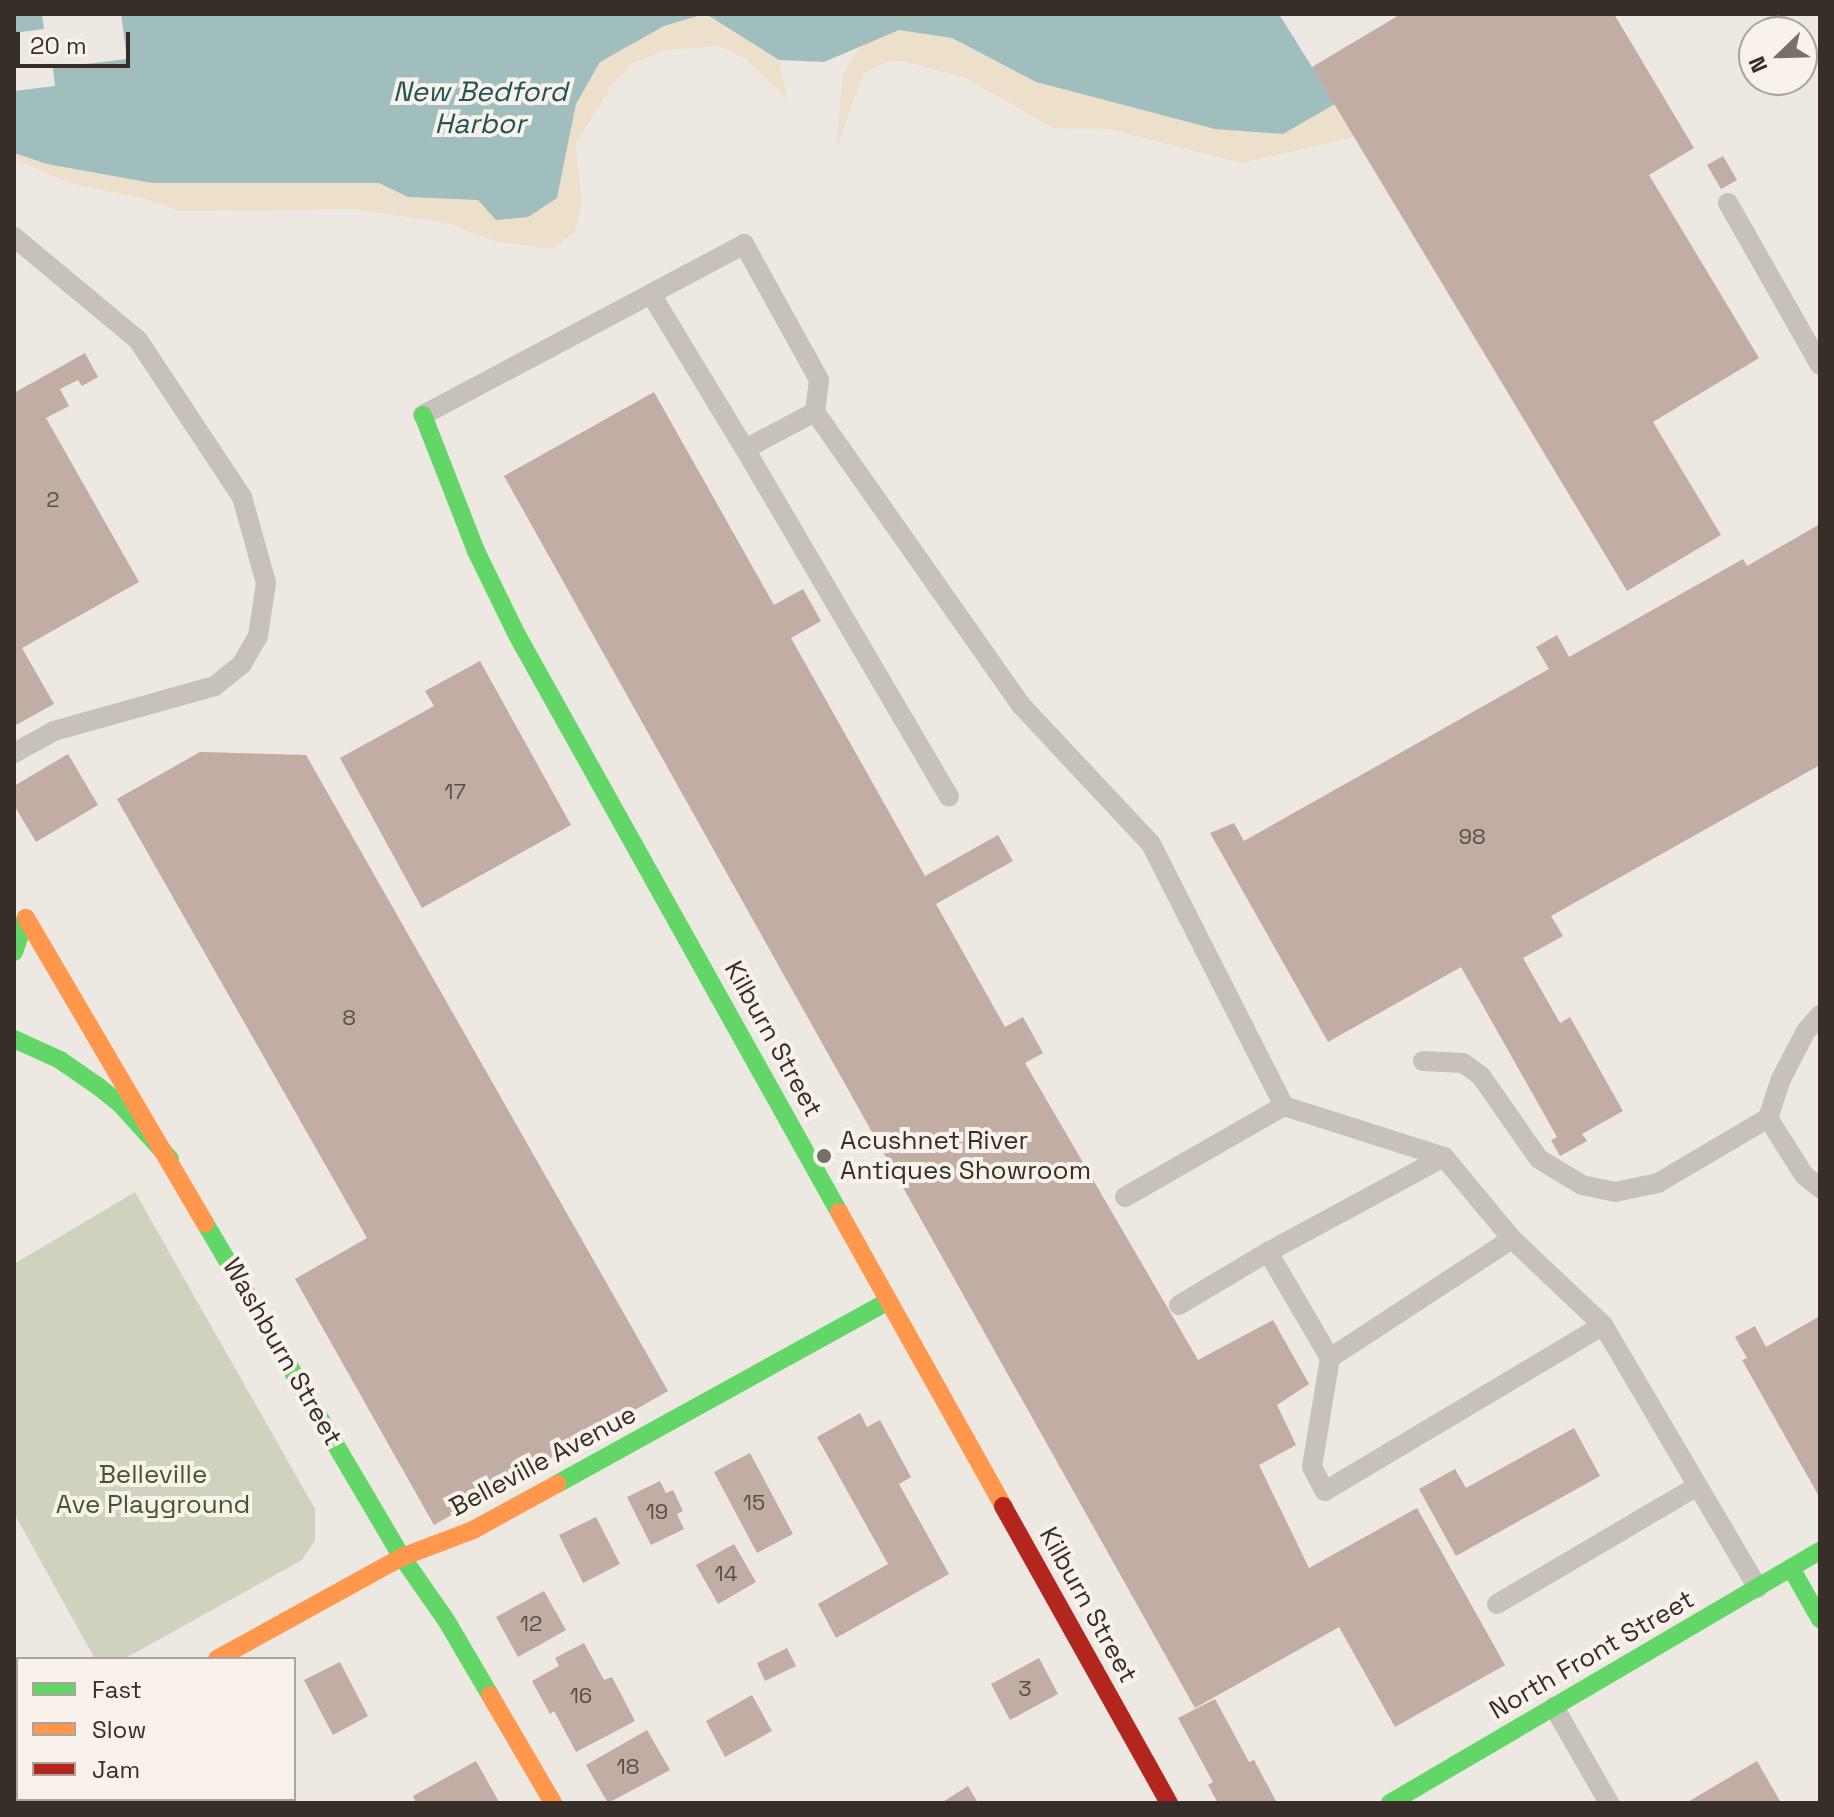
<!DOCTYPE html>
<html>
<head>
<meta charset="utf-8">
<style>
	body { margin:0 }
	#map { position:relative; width:1834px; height:1817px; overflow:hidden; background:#eee8e2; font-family:"Space Grotesk",sans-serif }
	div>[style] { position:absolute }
	.green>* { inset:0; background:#cfd2bd }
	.sand>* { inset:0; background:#ede0ca }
	.water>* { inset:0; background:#a0bebe }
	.pier>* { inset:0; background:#eee8e2 }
	.building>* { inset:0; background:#c1ada4 }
	.lane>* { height:20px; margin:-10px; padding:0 10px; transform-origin:10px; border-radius:10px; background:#c7c0bb }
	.street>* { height:38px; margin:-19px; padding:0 19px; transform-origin:19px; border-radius:19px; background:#c7c0bb }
	.fast>* { height:18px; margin:-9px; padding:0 9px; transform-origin:9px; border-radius:9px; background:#63d668 }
	.slow>* { height:18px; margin:-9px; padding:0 9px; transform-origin:9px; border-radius:9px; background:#ff974d }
	.jam>* { height:18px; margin:-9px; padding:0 9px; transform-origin:9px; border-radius:9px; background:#b3261e }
	.dots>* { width:22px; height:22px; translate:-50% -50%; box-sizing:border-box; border:4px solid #f9f2ea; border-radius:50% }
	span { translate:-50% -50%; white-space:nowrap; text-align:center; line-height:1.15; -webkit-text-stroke:8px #f9f2ea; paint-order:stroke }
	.number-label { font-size:22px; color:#5a4e48 }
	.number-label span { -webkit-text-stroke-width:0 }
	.street-label { font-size:26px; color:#372e29 }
	.poi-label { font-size:26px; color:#372e29 }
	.left { translate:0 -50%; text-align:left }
	.park-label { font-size:26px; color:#46552e }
	.water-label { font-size:28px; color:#205457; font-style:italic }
	.frame { position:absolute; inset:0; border:16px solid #372e29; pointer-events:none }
	.legend { position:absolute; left:16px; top:1657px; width:280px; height:144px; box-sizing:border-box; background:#f9f2ea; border:2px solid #aba49d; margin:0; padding:10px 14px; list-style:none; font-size:24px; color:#372e29 }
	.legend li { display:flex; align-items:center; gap:16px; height:40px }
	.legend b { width:40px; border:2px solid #aba49d }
	.north { position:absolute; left:1738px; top:16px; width:80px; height:80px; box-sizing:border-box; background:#f9f2ea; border:2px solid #aba49d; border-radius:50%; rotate:247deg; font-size:22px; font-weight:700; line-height:32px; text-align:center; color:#372e29 }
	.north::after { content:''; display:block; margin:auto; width:28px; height:36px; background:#776f6a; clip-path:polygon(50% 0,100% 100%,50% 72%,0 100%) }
	.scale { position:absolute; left:16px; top:32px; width:114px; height:36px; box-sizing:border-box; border:4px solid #372e29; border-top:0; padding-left:10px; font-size:24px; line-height:28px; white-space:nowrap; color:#372e29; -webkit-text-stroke:6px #f9f2ea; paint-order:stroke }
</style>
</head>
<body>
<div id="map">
	<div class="green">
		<div style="clip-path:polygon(135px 1192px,315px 1509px,315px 1540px,302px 1560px,124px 1659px,95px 1659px,14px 1513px,14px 1264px)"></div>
	</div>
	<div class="sand">
		<div style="clip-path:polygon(706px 14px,779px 60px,787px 99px,745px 59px,719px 46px,666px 50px,633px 63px,612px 85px,575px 145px,582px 202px,575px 232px,553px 249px,497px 242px,451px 224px,356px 209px,178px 211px,147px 199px,72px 184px,14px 159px,14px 154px,47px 164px,152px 183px,379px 183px,408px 197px,557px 198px,576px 104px,600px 62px,664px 26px)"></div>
		<div style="clip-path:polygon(900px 30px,952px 38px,1036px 82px,1215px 129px,1283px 134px,1335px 104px,1354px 137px,1242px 163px,1109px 129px,1053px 128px,966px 78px,902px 61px,886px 62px,864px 73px,836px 148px,843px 75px,852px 58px,863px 44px)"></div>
	</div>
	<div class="water">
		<div style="clip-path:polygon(14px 14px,705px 14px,664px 26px,600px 62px,576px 104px,557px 198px,528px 217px,496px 220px,478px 200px,408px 197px,379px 183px,152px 183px,47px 164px,14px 153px)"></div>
		<div style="clip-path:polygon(706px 14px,1279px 14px,1335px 104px,1283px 134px,1215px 129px,1036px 82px,952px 38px,899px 30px,824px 62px,779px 60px)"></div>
	</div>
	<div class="pier">
		<div style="clip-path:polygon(42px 14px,121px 14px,127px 59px,53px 68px,55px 86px,14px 91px,14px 33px,44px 29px)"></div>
	</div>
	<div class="building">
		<div style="clip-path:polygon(1401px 14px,1614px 14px,1694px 148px,1649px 175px,1759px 358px,1653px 422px,1721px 535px,1627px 591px,1312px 67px)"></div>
		<div style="clip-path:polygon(1723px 156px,1737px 180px,1721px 189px,1707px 165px)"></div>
		<div style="clip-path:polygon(85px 353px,98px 377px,82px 386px,78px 380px,60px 389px,69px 406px,46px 418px,139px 582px,22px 648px,54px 704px,14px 726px,14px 393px)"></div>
		<div style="clip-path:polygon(654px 392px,774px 605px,803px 589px,821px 621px,791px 638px,925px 876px,998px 835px,1013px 861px,936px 904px,1005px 1027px,1023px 1017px,1043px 1053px,1025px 1063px,1198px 1360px,1273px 1320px,1309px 1384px,1277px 1405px,1296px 1445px,1259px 1465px,1309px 1568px,1417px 1508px,1505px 1665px,1395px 1727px,1339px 1627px,1195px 1708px,504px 476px)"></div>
		<div style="clip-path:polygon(1820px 524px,1820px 765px,1551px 916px,1563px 936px,1523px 958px,1560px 1023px,1570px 1017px,1623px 1111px,1582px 1134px,1587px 1141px,1560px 1156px,1551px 1140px,1557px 1137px,1461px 967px,1328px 1042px,1210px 833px,1234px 823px,1244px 841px,1549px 669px,1536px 647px,1557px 635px,1569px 657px,1743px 559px,1747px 566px)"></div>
		<div style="clip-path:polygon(480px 661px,571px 825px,422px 908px,340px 758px,434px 706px,425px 691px)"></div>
		<div style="clip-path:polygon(200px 752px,306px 755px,668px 1391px,434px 1525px,295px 1279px,367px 1238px,117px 799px)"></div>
		<div style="clip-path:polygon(68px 754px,98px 805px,36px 842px,14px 805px,14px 786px)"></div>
		<div style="clip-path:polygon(1820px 1316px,1820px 1498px,1742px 1360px,1747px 1358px,1735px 1337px,1755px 1326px,1766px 1347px)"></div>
		<div style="clip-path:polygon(860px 1413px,867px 1427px,880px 1420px,911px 1477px,899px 1484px,949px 1574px,836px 1638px,818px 1604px,888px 1564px,817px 1437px)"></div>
		<div style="clip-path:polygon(1574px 1428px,1600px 1476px,1456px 1556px,1419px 1489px,1455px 1469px,1466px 1488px)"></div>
		<div style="clip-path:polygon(750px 1453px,793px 1534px,757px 1553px,714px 1472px)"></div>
		<div style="clip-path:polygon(660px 1481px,666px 1493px,673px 1490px,683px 1511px,677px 1514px,684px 1529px,651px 1545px,627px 1497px)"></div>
		<div style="clip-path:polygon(596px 1517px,620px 1564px,583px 1583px,559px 1535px)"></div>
		<div style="clip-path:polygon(734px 1544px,756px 1582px,718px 1604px,696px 1565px)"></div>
		<div style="clip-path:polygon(544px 1591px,566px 1630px,518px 1657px,496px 1617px)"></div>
		<div style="clip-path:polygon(584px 1643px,604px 1680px,612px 1677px,635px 1721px,576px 1752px,554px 1711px,550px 1714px,532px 1681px,559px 1666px,555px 1658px)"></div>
		<div style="clip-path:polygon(787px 1648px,796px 1666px,765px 1681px,757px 1663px)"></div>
		<div style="clip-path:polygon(1039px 1658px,1058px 1694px,1010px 1720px,991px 1684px)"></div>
		<div style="clip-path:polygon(340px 1662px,368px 1716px,333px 1735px,304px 1680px)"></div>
		<div style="clip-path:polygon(752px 1695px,772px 1731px,725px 1757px,706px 1721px)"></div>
		<div style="clip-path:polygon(1215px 1699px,1249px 1762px,1254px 1760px,1277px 1803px,1218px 1803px,1208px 1785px,1213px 1782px,1178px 1718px)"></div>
		<div style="clip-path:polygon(647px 1730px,670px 1770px,608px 1803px,586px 1765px)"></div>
		<div style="clip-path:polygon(476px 1761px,499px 1802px,416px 1803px,413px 1796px)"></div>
		<div style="clip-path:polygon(1757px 1761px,1781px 1803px,1686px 1803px)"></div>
		<div style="clip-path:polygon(968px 1786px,978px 1803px,941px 1803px)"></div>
		<div style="clip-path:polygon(253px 1799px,281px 1799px,273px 1803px,256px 1803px)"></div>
	</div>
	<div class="lane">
		<div style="left:1728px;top:203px;width:186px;rotate:60.4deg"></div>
		<div style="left:14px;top:237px;width:161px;rotate:39.7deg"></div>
		<div style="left:138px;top:340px;width:188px;rotate:56.5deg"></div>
		<div style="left:242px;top:497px;width:89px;rotate:74.4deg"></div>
		<div style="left:266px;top:583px;width:54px;rotate:98.6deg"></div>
		<div style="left:258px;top:636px;width:32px;rotate:120deg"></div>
		<div style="left:242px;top:664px;width:35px;rotate:141deg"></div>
		<div style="left:215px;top:686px;width:167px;rotate:164.4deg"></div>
		<div style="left:54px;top:731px;width:46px;rotate:151.2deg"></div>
		<div style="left:651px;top:294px;width:181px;rotate:58.8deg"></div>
		<div style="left:745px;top:449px;width:79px;rotate:-27.9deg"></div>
		<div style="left:815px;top:412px;width:357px;rotate:54.9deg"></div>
		<div style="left:1020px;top:704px;width:192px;rotate:46.9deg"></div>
		<div style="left:1151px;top:844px;width:294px;rotate:63.1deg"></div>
		<div style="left:423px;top:415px;width:364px;rotate:-28deg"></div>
		<div style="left:744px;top:244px;width:155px;rotate:61.1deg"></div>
		<div style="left:819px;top:380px;width:32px;rotate:97deg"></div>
		<div style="left:745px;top:449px;width:403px;rotate:59.6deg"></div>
		<div style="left:1820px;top:1015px;width:21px;rotate:131deg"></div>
		<div style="left:1806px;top:1031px;width:54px;rotate:117.5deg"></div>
		<div style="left:1781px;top:1079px;width:41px;rotate:108.4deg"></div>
		<div style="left:1768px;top:1118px;width:67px;rotate:57.7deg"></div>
		<div style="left:1804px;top:1175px;width:21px;rotate:39deg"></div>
		<div style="left:1423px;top:1061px;width:40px;rotate:2.9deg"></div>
		<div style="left:1463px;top:1063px;width:22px;rotate:36deg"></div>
		<div style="left:1481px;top:1076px;width:101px;rotate:55.1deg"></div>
		<div style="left:1539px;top:1159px;width:50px;rotate:31.2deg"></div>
		<div style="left:1582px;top:1185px;width:34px;rotate:12deg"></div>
		<div style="left:1615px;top:1192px;width:44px;rotate:-11.8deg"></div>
		<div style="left:1658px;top:1183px;width:128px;rotate:-30.6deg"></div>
		<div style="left:1125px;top:1197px;width:183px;rotate:-29.8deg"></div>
		<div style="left:1284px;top:1106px;width:168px;rotate:17.7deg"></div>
		<div style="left:1444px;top:1157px;width:107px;rotate:50.3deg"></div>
		<div style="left:1512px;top:1239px;width:125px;rotate:43.4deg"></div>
		<div style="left:1603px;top:1325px;width:305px;rotate:59.5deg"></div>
		<div style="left:1268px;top:1252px;width:123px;rotate:59.7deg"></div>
		<div style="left:1330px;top:1358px;width:110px;rotate:99.4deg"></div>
		<div style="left:1312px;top:1467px;width:27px;rotate:62deg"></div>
		<div style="left:1325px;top:1491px;width:324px;rotate:-30.8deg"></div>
		<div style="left:1179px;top:1305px;width:104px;rotate:-30.8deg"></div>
		<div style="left:1268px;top:1252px;width:200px;rotate:-28.4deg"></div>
		<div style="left:1330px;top:1358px;width:217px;rotate:-33.2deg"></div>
		<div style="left:1497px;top:1604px;width:232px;rotate:-30.5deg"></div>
		<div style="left:1554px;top:1707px;width:111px;rotate:60.2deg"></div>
	</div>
	<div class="street">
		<div style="left:62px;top:1799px;width:4px;rotate:63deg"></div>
	</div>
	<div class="fast">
		<div style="left:423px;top:415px;width:146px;rotate:68.7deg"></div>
		<div style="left:476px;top:551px;width:93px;rotate:64deg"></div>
		<div style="left:517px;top:635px;width:661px;rotate:60.84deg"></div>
		<div style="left:14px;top:952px;width:36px;rotate:-71deg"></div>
		<div style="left:14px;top:1039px;width:51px;rotate:24.5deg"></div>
		<div style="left:60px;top:1060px;width:47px;rotate:34.7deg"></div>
		<div style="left:99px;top:1087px;width:28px;rotate:39deg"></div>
		<div style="left:121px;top:1105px;width:73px;rotate:47.8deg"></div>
		<div style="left:205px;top:1223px;width:388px;rotate:59.5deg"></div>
		<div style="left:402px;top:1557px;width:77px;rotate:55.1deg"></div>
		<div style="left:446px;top:1620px;width:87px;rotate:59.6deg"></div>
		<div style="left:557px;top:1484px;width:379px;rotate:-28.9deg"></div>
		<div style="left:1791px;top:1568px;width:59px;rotate:60.4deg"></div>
		<div style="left:1390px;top:1803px;width:498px;rotate:-30.4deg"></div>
	</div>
	<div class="slow">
		<div style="left:26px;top:918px;width:354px;rotate:59.6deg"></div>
		<div style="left:839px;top:1212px;width:337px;rotate:60.8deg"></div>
		<div style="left:217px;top:1659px;width:211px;rotate:-28.9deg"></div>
		<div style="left:402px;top:1557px;width:76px;rotate:-20.8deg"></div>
		<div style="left:473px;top:1530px;width:96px;rotate:-28.7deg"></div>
		<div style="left:490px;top:1695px;width:125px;rotate:59.7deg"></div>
		<div style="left:14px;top:1771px;width:4px;rotate:-27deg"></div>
	</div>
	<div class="jam">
		<div style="left:1003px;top:1506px;width:340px;rotate:60.8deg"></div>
	</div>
	<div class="dots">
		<div style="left:824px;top:1156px;background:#776f6a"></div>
	</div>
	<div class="number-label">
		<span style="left:53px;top:500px">2</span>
		<span style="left:455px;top:792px">17</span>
		<span style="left:1472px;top:837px">98</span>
		<span style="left:349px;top:1018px">8</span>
		<span style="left:754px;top:1503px">15</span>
		<span style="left:657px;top:1512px">19</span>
		<span style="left:726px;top:1574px">14</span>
		<span style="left:531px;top:1624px">12</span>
		<span style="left:1025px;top:1689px">3</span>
		<span style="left:581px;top:1696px">16</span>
		<span style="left:628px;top:1767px">18</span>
	</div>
	<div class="street-label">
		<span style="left:773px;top:1039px;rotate:61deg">Kilburn Street</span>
		<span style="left:282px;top:1352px;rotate:60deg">Washburn Street</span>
		<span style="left:543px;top:1461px;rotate:-28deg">Belleville Avenue</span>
		<span style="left:1088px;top:1605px;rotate:61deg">Kilburn Street</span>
		<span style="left:1592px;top:1655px;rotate:-30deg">North Front Street</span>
	</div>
	<div class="poi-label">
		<span class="left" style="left:840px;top:1156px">Acushnet River<br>Antiques Showroom</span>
	</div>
	<div class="park-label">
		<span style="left:153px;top:1490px">Belleville<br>Ave Playground</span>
	</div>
	<div class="water-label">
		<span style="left:480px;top:107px">New Bedford<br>Harbor</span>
	</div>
	<div class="frame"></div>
	<ul class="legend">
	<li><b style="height:10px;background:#63d668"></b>Fast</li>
	<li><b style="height:10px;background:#ff974d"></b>Slow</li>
	<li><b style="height:10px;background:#b3261e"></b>Jam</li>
	</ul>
	<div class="north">N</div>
	<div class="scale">20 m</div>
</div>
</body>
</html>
